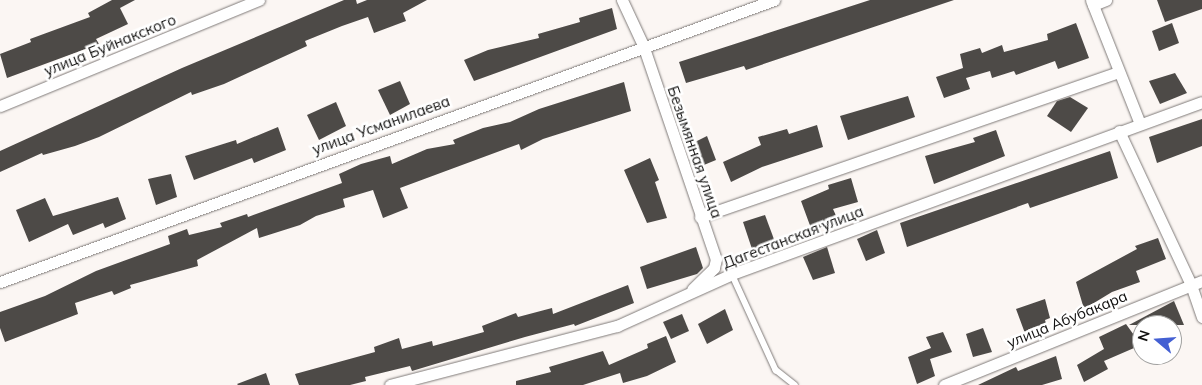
<!DOCTYPE html>
<html>
<head>
<meta charset="utf-8">
<style>
	body { margin:0 }
	#map { position:relative; width:1202px; height:385px; overflow:hidden; background:#fbf6f3; font-family:Mulish,sans-serif }
	div>[style] { position:absolute }
	.building>* { inset:0; background:#4d4a47 }
	.roads { filter:drop-shadow(0 0 1px #7f7a78) drop-shadow(0 0 1px #7f7a78) }
	.service>* { height:5.5px; margin:-2.75px; padding:0 2.75px; transform-origin:2.75px; border-radius:2.75px; background:#fff }
	.minor>* { height:11px; margin:-5.5px; padding:0 5.5px; transform-origin:5.5px; border-radius:5.5px; background:#fff }
	span { translate:-50% -50%; white-space:nowrap; text-align:center; line-height:1.15; -webkit-text-stroke:5px #fff; paint-order:stroke }
	.street-label { font-size:15px; color:#121110 }
	.north { position:absolute; left:1132px; top:315px; width:50px; height:50px; box-sizing:border-box; background:#fff; border:1px solid #a0a09f; border-radius:50%; rotate:288deg; font-size:14px; font-weight:700; line-height:20px; text-align:center; color:#121110 }
	.north::after { content:''; display:block; margin:auto; width:18px; height:22px; background:#4460d3; clip-path:polygon(50% 0,100% 100%,50% 72%,0 100%) }
</style>
</head>
<body>
<div id="map">
	<div class="building">
		<div style="clip-path:polygon(112px 0,135px 0,120px 8px,128px 24px,96px 39px,99px 44px,7px 78px,0 54px,31px 42px,30px 39px,90px 17px,88px 13px)"></div>
		<div style="clip-path:polygon(344px 0,356px 0,357px 4px,367px 0,427px 0,403px 13px,406px 21px,374px 33px,368px 17px,342px 26px,305px 41px,307px 46px,224px 84px,192px 95px,191px 92px,99px 137px,75px 146px,43px 155px,42px 153px,0 172px,0 151px,182px 68px)"></div>
		<div style="clip-path:polygon(870px 0,954px 0,746px 70px,744px 66px,686px 83px,679px 62px)"></div>
		<div style="clip-path:polygon(1157px 0,1202px 0,1202px 9px,1165px 22px)"></div>
		<div style="clip-path:polygon(612px 8px,617px 29px,474px 81px,464px 60px,488px 50px,539px 38px,538px 34px,580px 22px,579px 18px)"></div>
		<div style="clip-path:polygon(1076px 23px,1089px 58px,1058px 69px,1055px 61px,1016px 75px,1014px 71px,992px 78px,990px 71px,966px 78px,970px 89px,944px 98px,936px 77px,963px 68px,960px 54px,980px 48px,982px 53px,1002px 45px,1004px 52px,1048px 40px,1047px 34px)"></div>
		<div style="clip-path:polygon(1172px 23px,1179px 43px,1159px 51px,1152px 31px)"></div>
		<div style="clip-path:polygon(1175px 73px,1187px 93px,1160px 104px,1149px 81px)"></div>
		<div style="clip-path:polygon(400px 81px,410px 104px,390px 115px,378px 90px)"></div>
		<div style="clip-path:polygon(624px 82px,631px 111px,543px 139px,521px 150px,519px 144px,400px 188px,408px 208px,383px 218px,373px 190px,343px 199px,345px 207px,316px 216px,300px 225px,259px 238px,257px 228px,197px 260px,198px 266px,130px 285px,131px 288px,114px 295px,112px 291px,75px 303px,78px 314px,5px 342px,0 328px,0 312px,45px 296px,96px 271px,170px 244px,168px 236px,187px 229px,189px 235px,222px 227px,220px 223px,247px 214px,248px 217px,342px 183px,339px 174px,361px 164px,390px 156px,392px 164px,427px 149px,455px 144px,453px 140px,483px 128px,510px 122px,539px 109px)"></div>
		<div style="clip-path:polygon(908px 96px,915px 117px,848px 140px,840px 116px)"></div>
		<div style="clip-path:polygon(1070px 97px,1088px 108px,1071px 132px,1047px 116px,1057px 101px)"></div>
		<div style="clip-path:polygon(336px 102px,346px 126px,319px 140px,307px 115px)"></div>
		<div style="clip-path:polygon(1202px 119px,1202px 146px,1157px 163px,1149px 137px)"></div>
		<div style="clip-path:polygon(817px 125px,823px 147px,762px 167px,731px 182px,723px 162px,761px 145px,758px 137px,787px 129px,789px 134px)"></div>
		<div style="clip-path:polygon(278px 127px,286px 150px,254px 163px,252px 158px,194px 180px,185px 156px,236px 140px,237px 144px)"></div>
		<div style="clip-path:polygon(996px 130px,1005px 156px,934px 184px,925px 156px,975px 142px,973px 138px)"></div>
		<div style="clip-path:polygon(707px 136px,716px 160px,699px 167px,691px 144px)"></div>
		<div style="clip-path:polygon(1110px 151px,1118px 178px,1030px 208px,1028px 203px,907px 247px,900px 223px)"></div>
		<div style="clip-path:polygon(650px 158px,659px 180px,655px 182px,667px 218px,647px 223px,624px 170px)"></div>
		<div style="clip-path:polygon(171px 174px,177px 197px,156px 205px,148px 179px)"></div>
		<div style="clip-path:polygon(851px 178px,858px 202px,833px 209px,838px 220px,812px 231px,801px 201px,829px 189px,828px 185px)"></div>
		<div style="clip-path:polygon(118px 197px,126px 219px,105px 228px,103px 223px,73px 235px,68px 224px,29px 242px,16px 210px,45px 198px,53px 216px)"></div>
		<div style="clip-path:polygon(765px 215px,775px 242px,753px 252px,743px 222px)"></div>
		<div style="clip-path:polygon(877px 230px,885px 253px,866px 261px,857px 239px)"></div>
		<div style="clip-path:polygon(1158px 238px,1166px 259px,1136px 271px,1140px 282px,1112px 292px,1084px 309px,1076px 282px,1137px 249px,1135px 246px)"></div>
		<div style="clip-path:polygon(696px 247px,703px 268px,697px 274px,647px 289px,640px 267px)"></div>
		<div style="clip-path:polygon(827px 247px,835px 273px,813px 280px,803px 257px)"></div>
		<div style="clip-path:polygon(628px 285px,634px 303px,575px 326px,574px 324px,525px 337px,412px 371px,410px 366px,365px 377px,366px 381px,350px 385px,299px 385px,295px 374px,375px 352px,374px 347px,399px 338px,402px 349px,432px 341px,433px 346px,484px 332px,482px 326px,516px 313px,518px 317px,552px 308px,553px 314px)"></div>
		<div style="clip-path:polygon(1045px 299px,1050px 318px,1045px 320px,1047px 327px,1026px 336px,1016px 309px)"></div>
		<div style="clip-path:polygon(1174px 301px,1184px 325px,1129px 325px)"></div>
		<div style="clip-path:polygon(725px 309px,733px 330px,707px 344px,698px 324px)"></div>
		<div style="clip-path:polygon(682px 314px,689px 331px,671px 339px,663px 322px)"></div>
		<div style="clip-path:polygon(1126px 324px,1141px 345px,1104px 361px,1108px 369px,1084px 382px,1077px 365px,1104px 349px,1099px 337px)"></div>
		<div style="clip-path:polygon(983px 328px,992px 352px,973px 357px,966px 334px)"></div>
		<div style="clip-path:polygon(943px 332px,952px 352px,930px 359px,935px 376px,917px 384px,908px 357px,931px 348px,926px 337px)"></div>
		<div style="clip-path:polygon(666px 336px,676px 362px,647px 376px,623px 383px,620px 373px,583px 385px,516px 385px,516px 381px,551px 372px,549px 367px,603px 351px,609px 365px,648px 348px,647px 344px)"></div>
		<div style="clip-path:polygon(1056px 356px,1062px 379px,1042px 385px,978px 385px,1016px 367px,1018px 371px)"></div>
		<div style="clip-path:polygon(266px 373px,270px 385px,238px 385px,237px 384px)"></div>
	</div>
	<div class="roads">
		<div class="service">
			<div style="left:732px;top:274px;width:106px;rotate:65.4deg"></div>
			<div style="left:776px;top:370px;width:24px;rotate:38deg"></div>
		</div>
		<div class="minor">
			<div style="left:622px;top:0;width:50px;rotate:65deg"></div>
			<div style="left:643px;top:45px;width:226px;rotate:71.2deg"></div>
			<div style="left:716px;top:259px;width:9px;rotate:103deg"></div>
			<div style="left:714px;top:268px;width:30px;rotate:136deg"></div>
			<div style="left:1091px;top:0;width:133px;rotate:68.4deg"></div>
			<div style="left:1093px;top:5px;width:14px;rotate:-21deg"></div>
			<div style="left:0;top:106px;width:280px;rotate:-22.3deg"></div>
			<div style="left:1119px;top:131px;width:170px;rotate:64.9deg"></div>
			<div style="left:1191px;top:285px;width:34px;rotate:71deg"></div>
			<div style="left:700px;top:217px;width:442px;rotate:-19.1deg"></div>
			<div style="left:0;top:282px;width:824px;rotate:-20.02deg"></div>
			<div style="left:390px;top:385px;width:235px;rotate:-14.6deg"></div>
			<div style="left:617px;top:326px;width:126px;rotate:-24.3deg"></div>
			<div style="left:732px;top:274px;width:500px;rotate:-20.1deg"></div>
			<div style="left:944px;top:385px;width:278px;rotate:-22deg"></div>
		</div>
	</div>
	<div class="street-label">
		<span style="left:110px;top:45px;rotate:-22deg">улица Буйнакского</span>
		<span style="left:381px;top:125px;rotate:-20deg">улица Усманилаева</span>
		<span style="left:695px;top:152px;rotate:71deg">Безымянная улица</span>
		<span style="left:793px;top:237px;rotate:-21deg">Дагестанская улица</span>
		<span style="left:1067px;top:319px;rotate:-22deg">улица Абубакара</span>
	</div>
	<div class="north">N</div>
</div>
</body>
</html>
